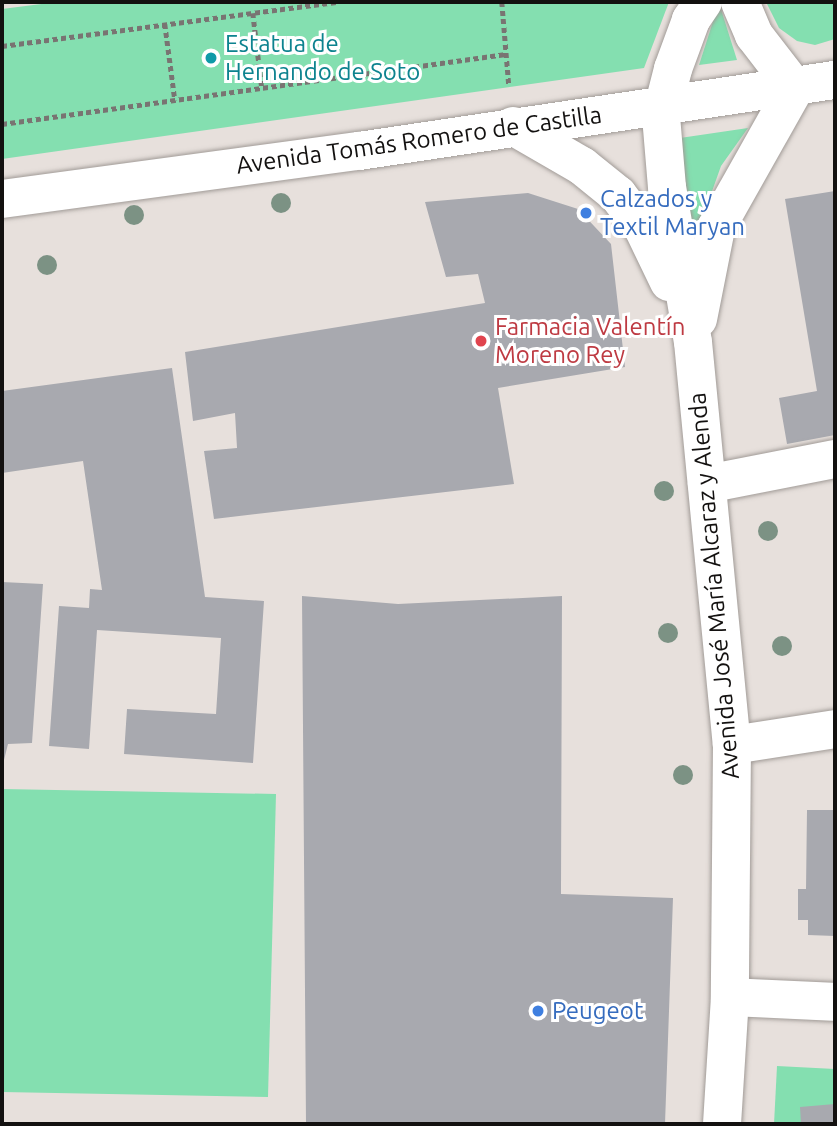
<!DOCTYPE html>
<html>
<head>
<meta charset="utf-8">
<style>
	body { margin:0 }
	#map { position:relative; width:837px; height:1126px; overflow:hidden; background:#e7e0dc; font-family:Ubuntu,sans-serif }
	div>[style] { position:absolute }
	.green>* { inset:0; background:#84dfb0 }
	.building>* { inset:0; background:#a8a9af }
	.path>* { height:4.5px; margin-top:-2.25px; transform-origin:0; background:repeating-linear-gradient(90deg,#797472 0 5px,transparent 0 8.5px) }
	.roads { filter:drop-shadow(0 0 2px #a19b97) drop-shadow(0 0 2px #a19b97) }
	.street>* { height:38px; margin:-19px; padding:0 19px; transform-origin:19px; border-radius:19px; background:#fff }
	.trees>* { width:20px; height:20px; margin:-10px; border-radius:50%; background:#7c9284 }
	.dots>* { width:19px; height:19px; translate:-50% -50%; box-sizing:border-box; border:4px solid #fff; border-radius:50% }
	span { translate:-50% -50%; white-space:nowrap; text-align:center; line-height:1.15; -webkit-text-stroke:6px #fff; paint-order:stroke }
	.culture-label { font-size:24px; color:#0d838f }
	.left { translate:0 -50%; text-align:left }
	.street-label { font-size:24px; color:#131110 }
	.shop-label { font-size:24px; color:#366cbe }
	.health-label { font-size:24px; color:#be3a42 }
	.frame { position:absolute; inset:0; border:4px solid #131110; pointer-events:none }
</style>
</head>
<body>
<div id="map">
	<div class="green">
		<div style="clip-path:polygon(57px 2px,669px 2px,644px 68px,2px 159px,2px 9px)"></div>
		<div style="clip-path:polygon(766px 2px,835px 2px,835px 39px,815px 45px,797px 41px,779px 28px)"></div>
		<div style="clip-path:polygon(720px 6px,737px 60px,699px 65px,717px 9px)"></div>
		<div style="clip-path:polygon(748px 128px,721px 166px,693px 245px,680px 138px)"></div>
		<div style="clip-path:polygon(2px 789px,276px 794px,268px 1097px,2px 1092px)"></div>
		<div style="clip-path:polygon(777px 1066px,835px 1069px,835px 1124px,774px 1124px)"></div>
	</div>
	<div class="building">
		<div style="clip-path:polygon(835px 191px,835px 435px,787px 444px,779px 398px,817px 391px,785px 199px)"></div>
		<div style="clip-path:polygon(528px 193px,578px 209px,611px 244px,625px 367px,498px 388px,514px 484px,214px 519px,204px 451px,237px 448px,235px 413px,193px 421px,185px 352px,485px 303px,478px 274px,446px 277px,425px 202px)"></div>
		<div style="clip-path:polygon(172px 368px,205px 597px,264px 601px,253px 763px,124px 754px,127px 709px,216px 714px,221px 638px,97px 630px,89px 749px,49px 746px,59px 606px,89px 608px,90px 589px,102px 590px,83px 461px,2px 473px,2px 391px)"></div>
		<div style="clip-path:polygon(2px 582px,43px 584px,32px 743px,8px 744px,3px 764px)"></div>
		<div style="clip-path:polygon(302px 596px,398px 604px,562px 596px,561px 894px,673px 898px,665px 1124px,306px 1124px)"></div>
		<div style="clip-path:polygon(807px 810px,835px 810px,835px 936px,808px 935px,808px 920px,798px 920px,798px 889px,806px 889px)"></div>
		<div style="clip-path:polygon(835px 1104px,835px 1124px,801px 1124px,800px 1107px)"></div>
	</div>
	<div class="path">
		<div style="left:502px;top:2px;width:83px;rotate:85.2deg"></div>
		<div style="left:253px;top:13px;width:76px;rotate:83.2deg"></div>
		<div style="left:165px;top:24px;width:77px;rotate:82.5deg"></div>
		<div style="left:2px;top:46px;width:337px;rotate:-7.5deg"></div>
		<div style="left:2px;top:124px;width:509px;rotate:-7.91deg"></div>
	</div>
	<div class="roads">
		<div class="street">
			<div style="left:703px;top:2px;width:22px;rotate:124deg"></div>
			<div style="left:691px;top:20px;width:52px;rotate:110.2deg"></div>
			<div style="left:673px;top:69px;width:49px;rotate:104.3deg"></div>
			<div style="left:661px;top:116px;width:71px;rotate:85.2deg"></div>
			<div style="left:667px;top:187px;width:157px;rotate:80.5deg"></div>
			<div style="left:693px;top:342px;width:405px;rotate:84.5deg"></div>
			<div style="left:732px;top:745px;width:252px;rotate:90.5deg"></div>
			<div style="left:730px;top:997px;width:127px;rotate:93.6deg"></div>
			<div style="left:740px;top:2px;width:36px;rotate:67deg"></div>
			<div style="left:754px;top:35px;width:67px;rotate:52.3deg"></div>
			<div style="left:513px;top:126px;width:80px;rotate:30.1deg"></div>
			<div style="left:582px;top:166px;width:46px;rotate:38.9deg"></div>
			<div style="left:618px;top:195px;width:41px;rotate:52.9deg"></div>
			<div style="left:643px;top:228px;width:60px;rotate:64.3deg"></div>
			<div style="left:2px;top:199px;width:360px;rotate:-7.7deg"></div>
			<div style="left:359px;top:151px;width:481px;rotate:-8.5deg"></div>
			<div style="left:698px;top:319px;width:93px;rotate:-78.8deg"></div>
			<div style="left:716px;top:228px;width:161px;rotate:-60.6deg"></div>
			<div style="left:707px;top:484px;width:130px;rotate:-11.1deg"></div>
			<div style="left:732px;top:745px;width:104px;rotate:-8.8deg"></div>
			<div style="left:730px;top:997px;width:105px;rotate:2.7deg"></div>
		</div>
	</div>
	<div class="trees">
		<div style="left:281px;top:203px"></div>
		<div style="left:134px;top:215px"></div>
		<div style="left:47px;top:265px"></div>
		<div style="left:664px;top:491px"></div>
		<div style="left:768px;top:531px"></div>
		<div style="left:668px;top:633px"></div>
		<div style="left:782px;top:646px"></div>
		<div style="left:683px;top:775px"></div>
	</div>
	<div class="dots">
		<div style="left:211px;top:58px;background:#0f9aa8"></div>
		<div style="left:586px;top:213px;background:#3f7fe0"></div>
		<div style="left:481px;top:341px;background:#e0444e"></div>
		<div style="left:538px;top:1011px;background:#3f7fe0"></div>
	</div>
	<div class="culture-label">
		<span class="left" style="left:225px;top:58px">Estatua de<br>Hernando de Soto</span>
	</div>
	<div class="street-label">
		<span style="left:419px;top:140px;rotate:-8deg">Avenida Tomás Romero de Castilla</span>
		<span style="left:714px;top:586px;rotate:-95deg">Avenida José María Alcaraz y Alenda</span>
	</div>
	<div class="shop-label">
		<span class="left" style="left:600px;top:213px">Calzados y<br>Textil Maryan</span>
		<span class="left" style="left:552px;top:1011px">Peugeot</span>
	</div>
	<div class="health-label">
		<span class="left" style="left:495px;top:341px">Farmacia Valentín<br>Moreno Rey</span>
	</div>
	<div class="frame"></div>
</div>
</body>
</html>
